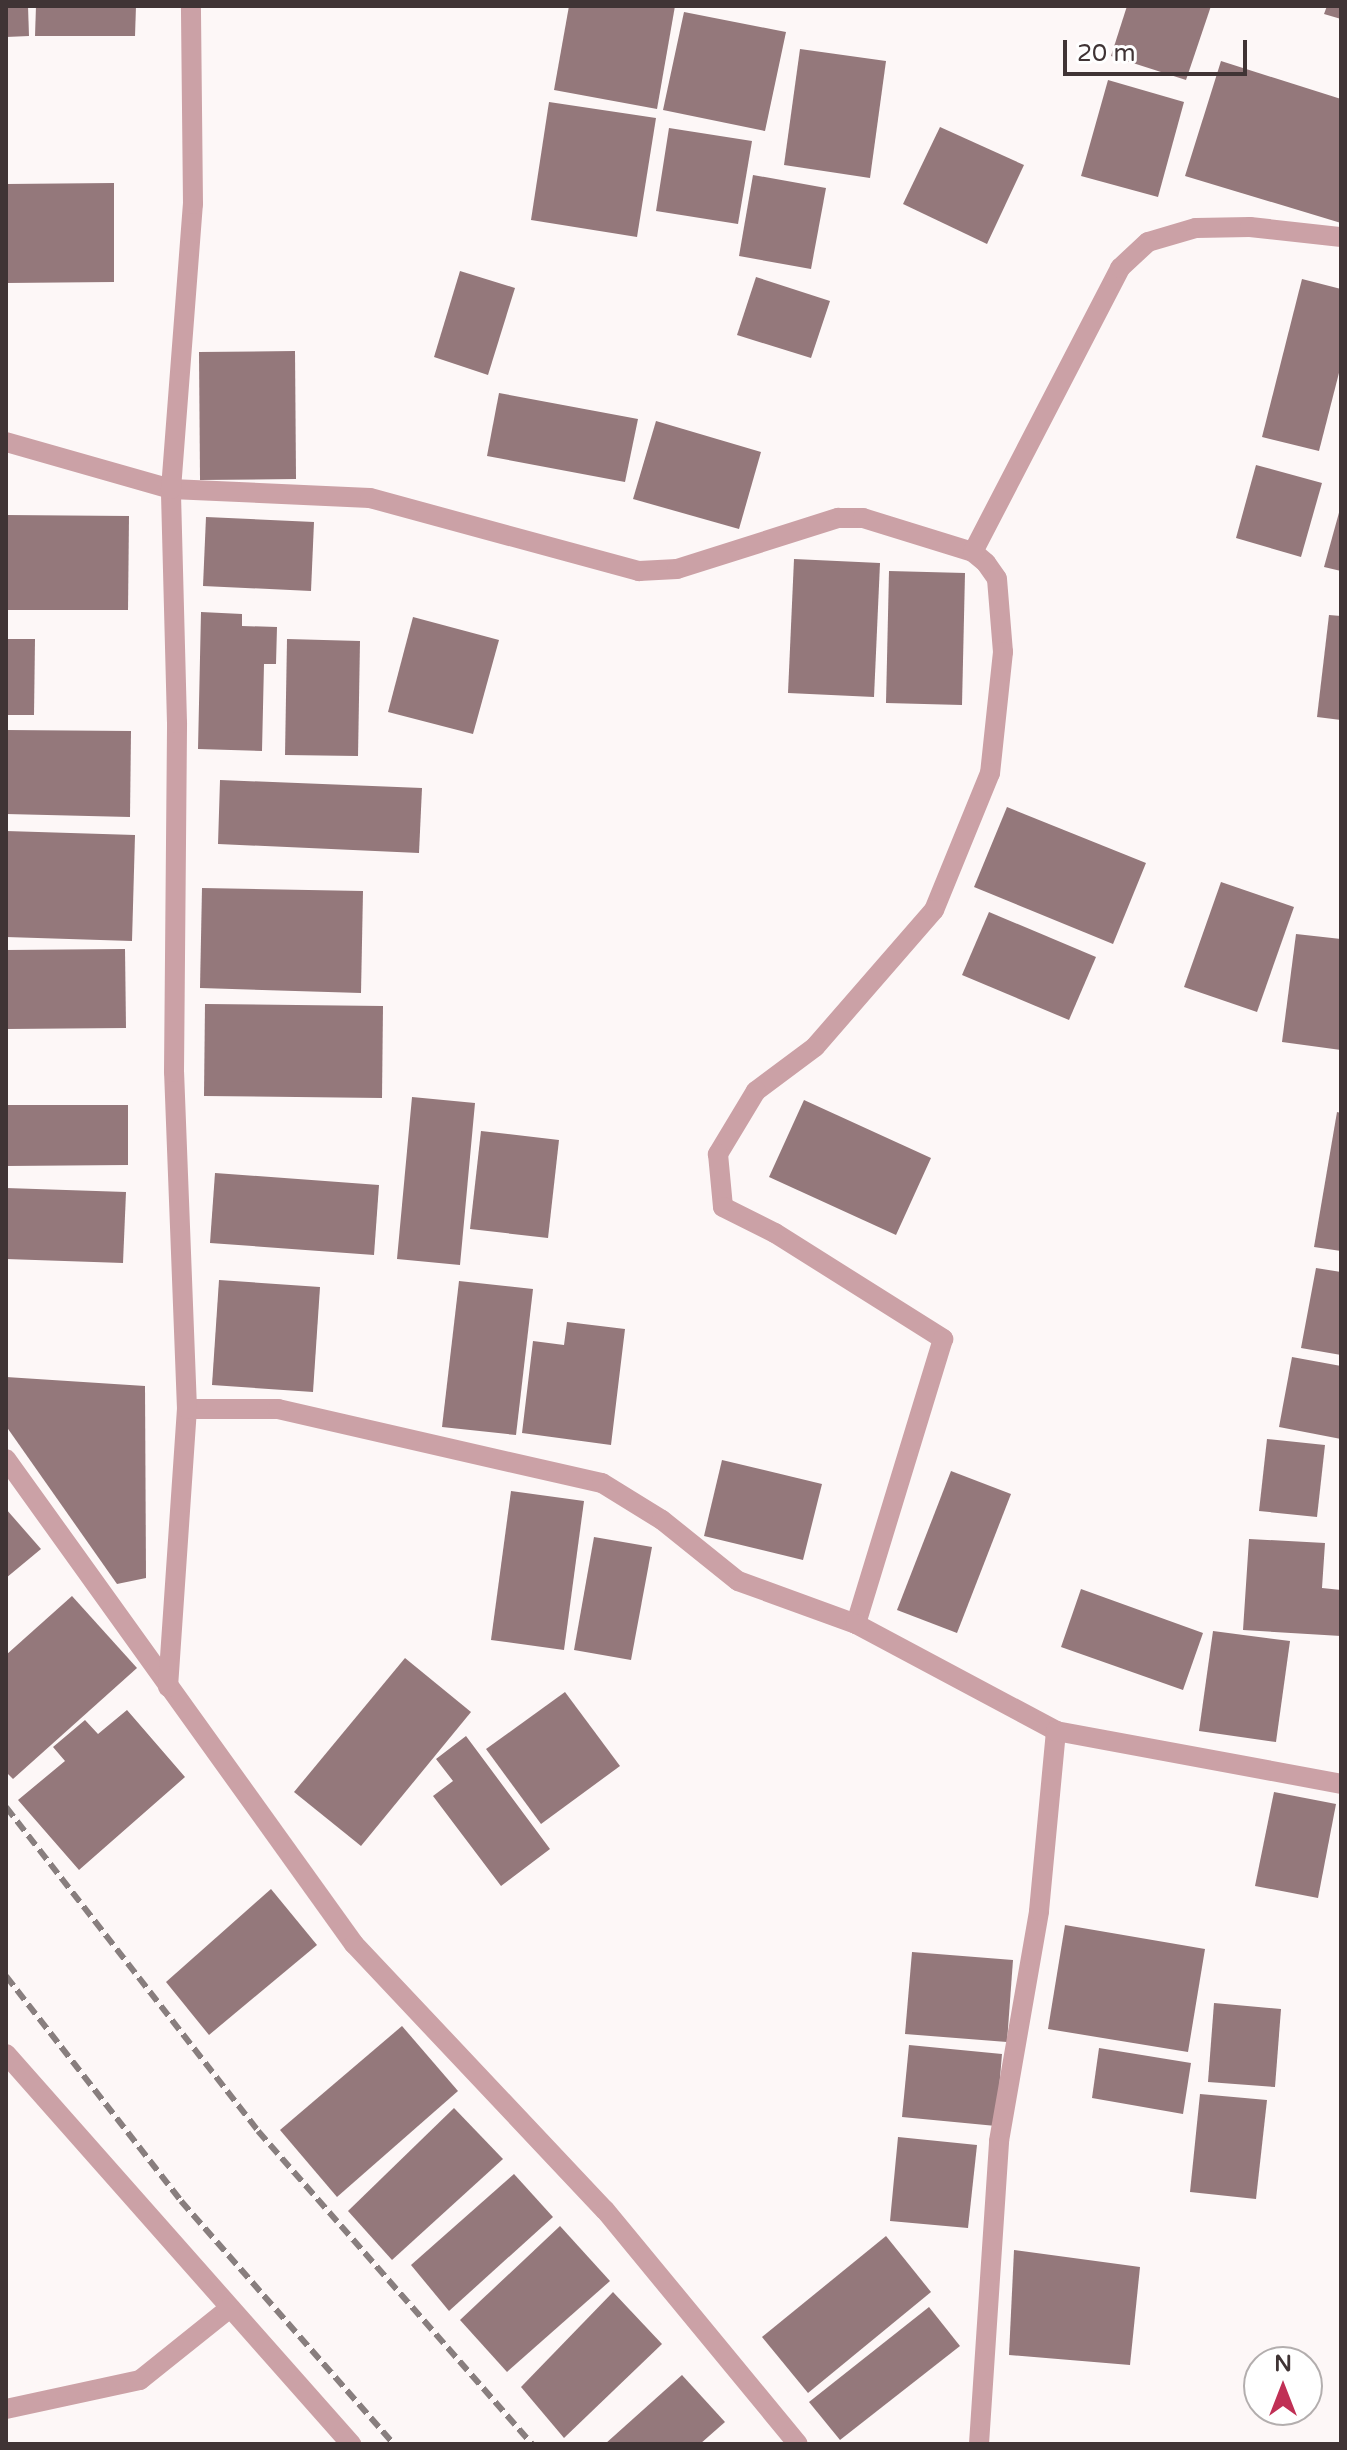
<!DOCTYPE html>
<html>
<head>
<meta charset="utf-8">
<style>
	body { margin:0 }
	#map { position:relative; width:1347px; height:2450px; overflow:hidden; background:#fdf7f7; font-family:"Varela Round",sans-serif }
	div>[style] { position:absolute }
	.building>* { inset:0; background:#94787b }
	.minor>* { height:20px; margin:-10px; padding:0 10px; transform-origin:10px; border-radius:10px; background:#cba1a6 }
	.rail>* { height:6px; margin-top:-3px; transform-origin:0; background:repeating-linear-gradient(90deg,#887e7e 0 12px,transparent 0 18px) }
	span { translate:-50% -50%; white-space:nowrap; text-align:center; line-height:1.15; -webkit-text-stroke:8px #fff; paint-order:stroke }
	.frame { position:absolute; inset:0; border:8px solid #403435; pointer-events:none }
	.north { position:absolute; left:1243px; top:2346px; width:80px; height:80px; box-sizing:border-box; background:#fff; border:2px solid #b3aeae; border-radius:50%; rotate:0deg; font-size:22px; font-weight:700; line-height:32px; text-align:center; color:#403435 }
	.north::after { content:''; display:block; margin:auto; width:28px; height:36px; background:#c03055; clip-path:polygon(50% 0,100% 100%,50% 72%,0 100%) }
	.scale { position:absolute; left:1063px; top:40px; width:184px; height:36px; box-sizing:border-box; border:4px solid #403435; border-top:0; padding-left:10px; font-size:24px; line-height:28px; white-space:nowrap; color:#403435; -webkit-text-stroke:6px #fff; paint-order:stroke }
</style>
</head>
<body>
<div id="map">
	<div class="building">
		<div style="clip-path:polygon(6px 6px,28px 6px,29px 36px,6px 37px)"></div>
		<div style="clip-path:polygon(36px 6px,136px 6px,135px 36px,35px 36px)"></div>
		<div style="clip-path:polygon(569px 6px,675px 6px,657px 109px,554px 90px)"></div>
		<div style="clip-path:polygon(1127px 6px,1211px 6px,1186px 80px,1111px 56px)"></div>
		<div style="clip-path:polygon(1327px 6px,1341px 6px,1341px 19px,1324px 14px)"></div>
		<div style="clip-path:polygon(684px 12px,786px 32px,765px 131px,663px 110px)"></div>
		<div style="clip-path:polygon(800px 49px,886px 61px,870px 178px,784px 165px)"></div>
		<div style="clip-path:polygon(1221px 61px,1341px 99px,1341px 223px,1185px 176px)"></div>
		<div style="clip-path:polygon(1108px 80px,1184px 102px,1158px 197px,1081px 176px)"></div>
		<div style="clip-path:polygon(549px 102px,656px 118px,637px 237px,531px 220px)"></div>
		<div style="clip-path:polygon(940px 127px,1024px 165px,987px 244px,903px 204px)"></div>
		<div style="clip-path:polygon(669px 128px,752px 141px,738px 224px,656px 211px)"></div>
		<div style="clip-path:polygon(753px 175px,826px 188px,811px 269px,739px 256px)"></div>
		<div style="clip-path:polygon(114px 183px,114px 282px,6px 283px,6px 184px)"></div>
		<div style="clip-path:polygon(460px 271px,515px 288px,488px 375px,434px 357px)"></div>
		<div style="clip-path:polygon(756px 277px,830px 301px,811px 358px,737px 335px)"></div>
		<div style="clip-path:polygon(1302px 279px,1341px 289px,1341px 365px,1319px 451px,1262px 437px)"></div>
		<div style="clip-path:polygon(295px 351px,296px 479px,200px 480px,199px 352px)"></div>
		<div style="clip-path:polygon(499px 393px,638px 419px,625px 482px,487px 456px)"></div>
		<div style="clip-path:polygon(656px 421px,761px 452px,739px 529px,633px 499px)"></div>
		<div style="clip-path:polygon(1256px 465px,1322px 483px,1301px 557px,1236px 538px)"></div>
		<div style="clip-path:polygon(1340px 509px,1341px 509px,1341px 571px,1324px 567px)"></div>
		<div style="clip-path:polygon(6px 515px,129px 516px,128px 610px,6px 610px)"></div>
		<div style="clip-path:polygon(206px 517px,314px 522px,311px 591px,203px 586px)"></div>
		<div style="clip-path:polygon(794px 559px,880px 563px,874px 697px,788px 693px)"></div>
		<div style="clip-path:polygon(889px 571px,965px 573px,962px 705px,886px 703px)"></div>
		<div style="clip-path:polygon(201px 612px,242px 614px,242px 626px,277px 627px,276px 664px,264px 664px,262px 751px,198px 749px)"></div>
		<div style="clip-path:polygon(1329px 615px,1341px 616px,1341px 720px,1317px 717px)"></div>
		<div style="clip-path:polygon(413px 617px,499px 640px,473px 734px,388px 712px)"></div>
		<div style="clip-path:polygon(6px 639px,35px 639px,34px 715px,6px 715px)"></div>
		<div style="clip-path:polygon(287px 639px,360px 641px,358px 756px,285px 755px)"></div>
		<div style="clip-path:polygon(6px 730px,131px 731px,130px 817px,6px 814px)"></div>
		<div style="clip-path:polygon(220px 780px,422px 788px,419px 853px,218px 844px)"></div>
		<div style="clip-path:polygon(1007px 807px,1146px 863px,1113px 944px,974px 887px)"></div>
		<div style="clip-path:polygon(6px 831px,135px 835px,132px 941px,6px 937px)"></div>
		<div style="clip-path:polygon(1221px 882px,1294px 907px,1257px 1012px,1184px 987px)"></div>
		<div style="clip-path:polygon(202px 888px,363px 891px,361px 993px,200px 988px)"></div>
		<div style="clip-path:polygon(989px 912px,1096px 957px,1069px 1020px,962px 975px)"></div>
		<div style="clip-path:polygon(1296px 934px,1341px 939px,1341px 1050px,1282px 1042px)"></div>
		<div style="clip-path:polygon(125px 949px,126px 1028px,6px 1029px,6px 950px)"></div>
		<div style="clip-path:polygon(205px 1004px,383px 1006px,382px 1098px,204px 1096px)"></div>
		<div style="clip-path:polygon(412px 1097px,475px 1103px,460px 1265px,397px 1259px)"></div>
		<div style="clip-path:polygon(804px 1100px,931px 1158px,896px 1235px,769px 1177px)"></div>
		<div style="clip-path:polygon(6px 1105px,128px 1105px,128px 1165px,6px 1166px)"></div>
		<div style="clip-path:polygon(1337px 1112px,1341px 1113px,1341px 1251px,1314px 1247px)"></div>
		<div style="clip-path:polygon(481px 1131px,559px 1140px,548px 1238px,470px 1229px)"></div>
		<div style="clip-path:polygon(215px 1173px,379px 1185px,374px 1255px,210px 1243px)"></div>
		<div style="clip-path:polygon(6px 1188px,126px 1192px,123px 1263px,6px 1259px)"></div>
		<div style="clip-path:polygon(1316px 1268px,1341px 1272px,1341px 1355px,1301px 1348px)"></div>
		<div style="clip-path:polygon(219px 1280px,320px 1287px,313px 1392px,212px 1385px)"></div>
		<div style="clip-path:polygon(459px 1281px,533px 1289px,516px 1435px,442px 1427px)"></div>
		<div style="clip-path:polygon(567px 1322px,625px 1329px,611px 1445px,522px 1433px,533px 1341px,564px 1345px)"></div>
		<div style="clip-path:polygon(1292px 1357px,1341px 1366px,1341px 1439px,1279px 1427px)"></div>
		<div style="clip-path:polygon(6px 1377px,145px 1386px,146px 1578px,117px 1584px,6px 1426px)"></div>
		<div style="clip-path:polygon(1267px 1439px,1325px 1445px,1317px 1517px,1259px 1511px)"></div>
		<div style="clip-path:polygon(722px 1460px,822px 1484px,803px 1560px,704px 1536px)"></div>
		<div style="clip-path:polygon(951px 1471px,1011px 1494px,957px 1633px,897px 1610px)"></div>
		<div style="clip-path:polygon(511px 1491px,584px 1501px,564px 1650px,491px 1640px)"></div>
		<div style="clip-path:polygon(6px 1509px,41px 1549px,6px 1578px)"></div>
		<div style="clip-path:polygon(594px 1537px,652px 1547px,631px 1660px,574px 1650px)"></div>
		<div style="clip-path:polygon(1249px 1539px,1325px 1543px,1322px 1588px,1341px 1590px,1341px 1636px,1243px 1630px)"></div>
		<div style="clip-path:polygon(1081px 1589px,1203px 1633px,1183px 1690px,1061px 1647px)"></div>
		<div style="clip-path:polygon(72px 1596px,137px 1668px,13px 1779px,6px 1772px,6px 1655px)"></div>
		<div style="clip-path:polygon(1213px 1631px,1290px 1641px,1276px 1742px,1199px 1731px)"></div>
		<div style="clip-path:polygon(405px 1658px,471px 1712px,361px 1846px,294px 1792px)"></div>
		<div style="clip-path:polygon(565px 1692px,620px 1766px,541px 1824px,486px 1749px)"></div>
		<div style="clip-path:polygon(127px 1710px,185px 1777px,79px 1870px,18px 1800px,65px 1761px,53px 1747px,85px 1720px,98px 1734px)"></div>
		<div style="clip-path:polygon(466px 1736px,550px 1849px,501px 1886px,433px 1796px,453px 1781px,436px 1759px)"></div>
		<div style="clip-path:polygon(1274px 1792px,1336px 1804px,1318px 1898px,1255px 1886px)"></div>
		<div style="clip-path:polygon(271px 1889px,317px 1945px,209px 2035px,166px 1982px)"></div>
		<div style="clip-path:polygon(1065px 1925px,1205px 1949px,1188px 2052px,1048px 2029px)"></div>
		<div style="clip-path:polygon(912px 1952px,1013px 1960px,1007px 2042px,905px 2034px)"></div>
		<div style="clip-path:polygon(1214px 2003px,1281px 2009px,1275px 2087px,1208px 2082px)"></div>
		<div style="clip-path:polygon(402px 2026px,458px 2091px,337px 2197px,280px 2130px)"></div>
		<div style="clip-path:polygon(909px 2045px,1002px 2054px,996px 2126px,902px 2117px)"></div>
		<div style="clip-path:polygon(1099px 2048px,1191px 2063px,1183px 2114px,1092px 2098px)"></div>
		<div style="clip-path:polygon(1200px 2094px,1267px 2100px,1256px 2199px,1190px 2192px)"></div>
		<div style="clip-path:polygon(454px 2108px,503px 2159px,392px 2260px,348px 2211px)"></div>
		<div style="clip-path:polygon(898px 2137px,977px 2145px,968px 2228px,890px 2221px)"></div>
		<div style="clip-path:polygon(514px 2174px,553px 2217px,449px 2311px,411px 2265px)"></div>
		<div style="clip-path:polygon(560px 2226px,610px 2281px,507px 2372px,460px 2320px)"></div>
		<div style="clip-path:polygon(886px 2236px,931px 2292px,808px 2393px,762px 2337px)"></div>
		<div style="clip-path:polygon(1014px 2250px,1140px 2267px,1130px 2365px,1009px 2355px)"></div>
		<div style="clip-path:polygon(613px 2292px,662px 2344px,564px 2438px,521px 2387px)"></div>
		<div style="clip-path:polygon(929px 2307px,960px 2346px,840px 2440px,809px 2402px)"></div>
		<div style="clip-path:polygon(682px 2375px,725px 2422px,700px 2444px,605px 2444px)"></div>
	</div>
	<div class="minor">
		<div style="left:6px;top:442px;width:172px;rotate:15.9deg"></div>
		<div style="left:171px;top:489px;width:199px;rotate:2.6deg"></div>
		<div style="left:370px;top:498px;width:279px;rotate:15.2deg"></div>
		<div style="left:639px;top:571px;width:38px;rotate:-3deg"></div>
		<div style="left:677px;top:569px;width:169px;rotate:-17.6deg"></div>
		<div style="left:838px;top:518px;width:25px"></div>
		<div style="left:863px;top:518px;width:115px;rotate:17.2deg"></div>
		<div style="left:973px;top:552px;width:17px;rotate:40deg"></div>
		<div style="left:986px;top:563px;width:19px;rotate:55deg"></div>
		<div style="left:997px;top:579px;width:73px;rotate:85.3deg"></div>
		<div style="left:1003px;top:652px;width:122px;rotate:96.1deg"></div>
		<div style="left:990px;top:773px;width:148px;rotate:112.2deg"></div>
		<div style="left:934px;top:910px;width:181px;rotate:131deg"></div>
		<div style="left:815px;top:1047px;width:74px;rotate:143.3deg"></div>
		<div style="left:756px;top:1091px;width:74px;rotate:121.1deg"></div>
		<div style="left:718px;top:1154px;width:53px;rotate:84.6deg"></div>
		<div style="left:723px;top:1207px;width:58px;rotate:26.6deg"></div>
		<div style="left:775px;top:1233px;width:199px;rotate:32.2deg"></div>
		<div style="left:943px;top:1339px;width:298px;rotate:107deg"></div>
		<div style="left:973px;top:552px;width:320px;rotate:-62.6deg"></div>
		<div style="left:1120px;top:268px;width:38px;rotate:-43deg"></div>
		<div style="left:1148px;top:242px;width:50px;rotate:-16.3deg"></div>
		<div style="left:1196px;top:228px;width:54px;rotate:-1.1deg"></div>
		<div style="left:1250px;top:227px;width:92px;rotate:6.3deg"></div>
		<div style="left:187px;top:1409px;width:91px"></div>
		<div style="left:278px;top:1409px;width:332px;rotate:12.9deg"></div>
		<div style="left:602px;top:1483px;width:70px;rotate:31.7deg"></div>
		<div style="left:662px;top:1520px;width:97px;rotate:38.8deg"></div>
		<div style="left:738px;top:1581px;width:126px;rotate:20deg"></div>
		<div style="left:856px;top:1624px;width:227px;rotate:28.1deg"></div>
		<div style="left:6px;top:1459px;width:597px;rotate:54.34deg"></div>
		<div style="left:354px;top:1944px;width:366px;rotate:46.7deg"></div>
		<div style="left:605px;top:2210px;width:303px;rotate:50.5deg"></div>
		<div style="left:168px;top:1687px;width:279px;rotate:-86.1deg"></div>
		<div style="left:187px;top:1409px;width:337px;rotate:-92.2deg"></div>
		<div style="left:174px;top:1072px;width:349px;rotate:-89.5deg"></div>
		<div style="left:177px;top:723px;width:234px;rotate:-91.5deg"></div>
		<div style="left:171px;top:489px;width:286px;rotate:-85.6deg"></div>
		<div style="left:193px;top:204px;width:198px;rotate:-90.6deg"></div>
		<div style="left:6px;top:2054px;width:521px;rotate:48.5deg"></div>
		<div style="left:6px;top:2409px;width:137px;rotate:-12.2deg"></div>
		<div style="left:140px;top:2380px;width:115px;rotate:-38.7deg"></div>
		<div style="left:979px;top:2444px;width:304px;rotate:-86.2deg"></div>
		<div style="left:999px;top:2141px;width:233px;rotate:-80.1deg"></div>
		<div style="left:1039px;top:1911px;width:181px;rotate:-84.6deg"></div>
		<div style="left:1056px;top:1731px;width:290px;rotate:10.5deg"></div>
	</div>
	<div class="rail">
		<div style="left:6px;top:1807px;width:410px;rotate:52.1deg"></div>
		<div style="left:258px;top:2131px;width:416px;rotate:48.8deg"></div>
		<div style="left:6px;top:1976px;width:285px;rotate:52.1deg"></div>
		<div style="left:181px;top:2201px;width:323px;rotate:48.8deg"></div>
	</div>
	<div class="frame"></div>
	<div class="north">N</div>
	<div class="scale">20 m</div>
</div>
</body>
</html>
